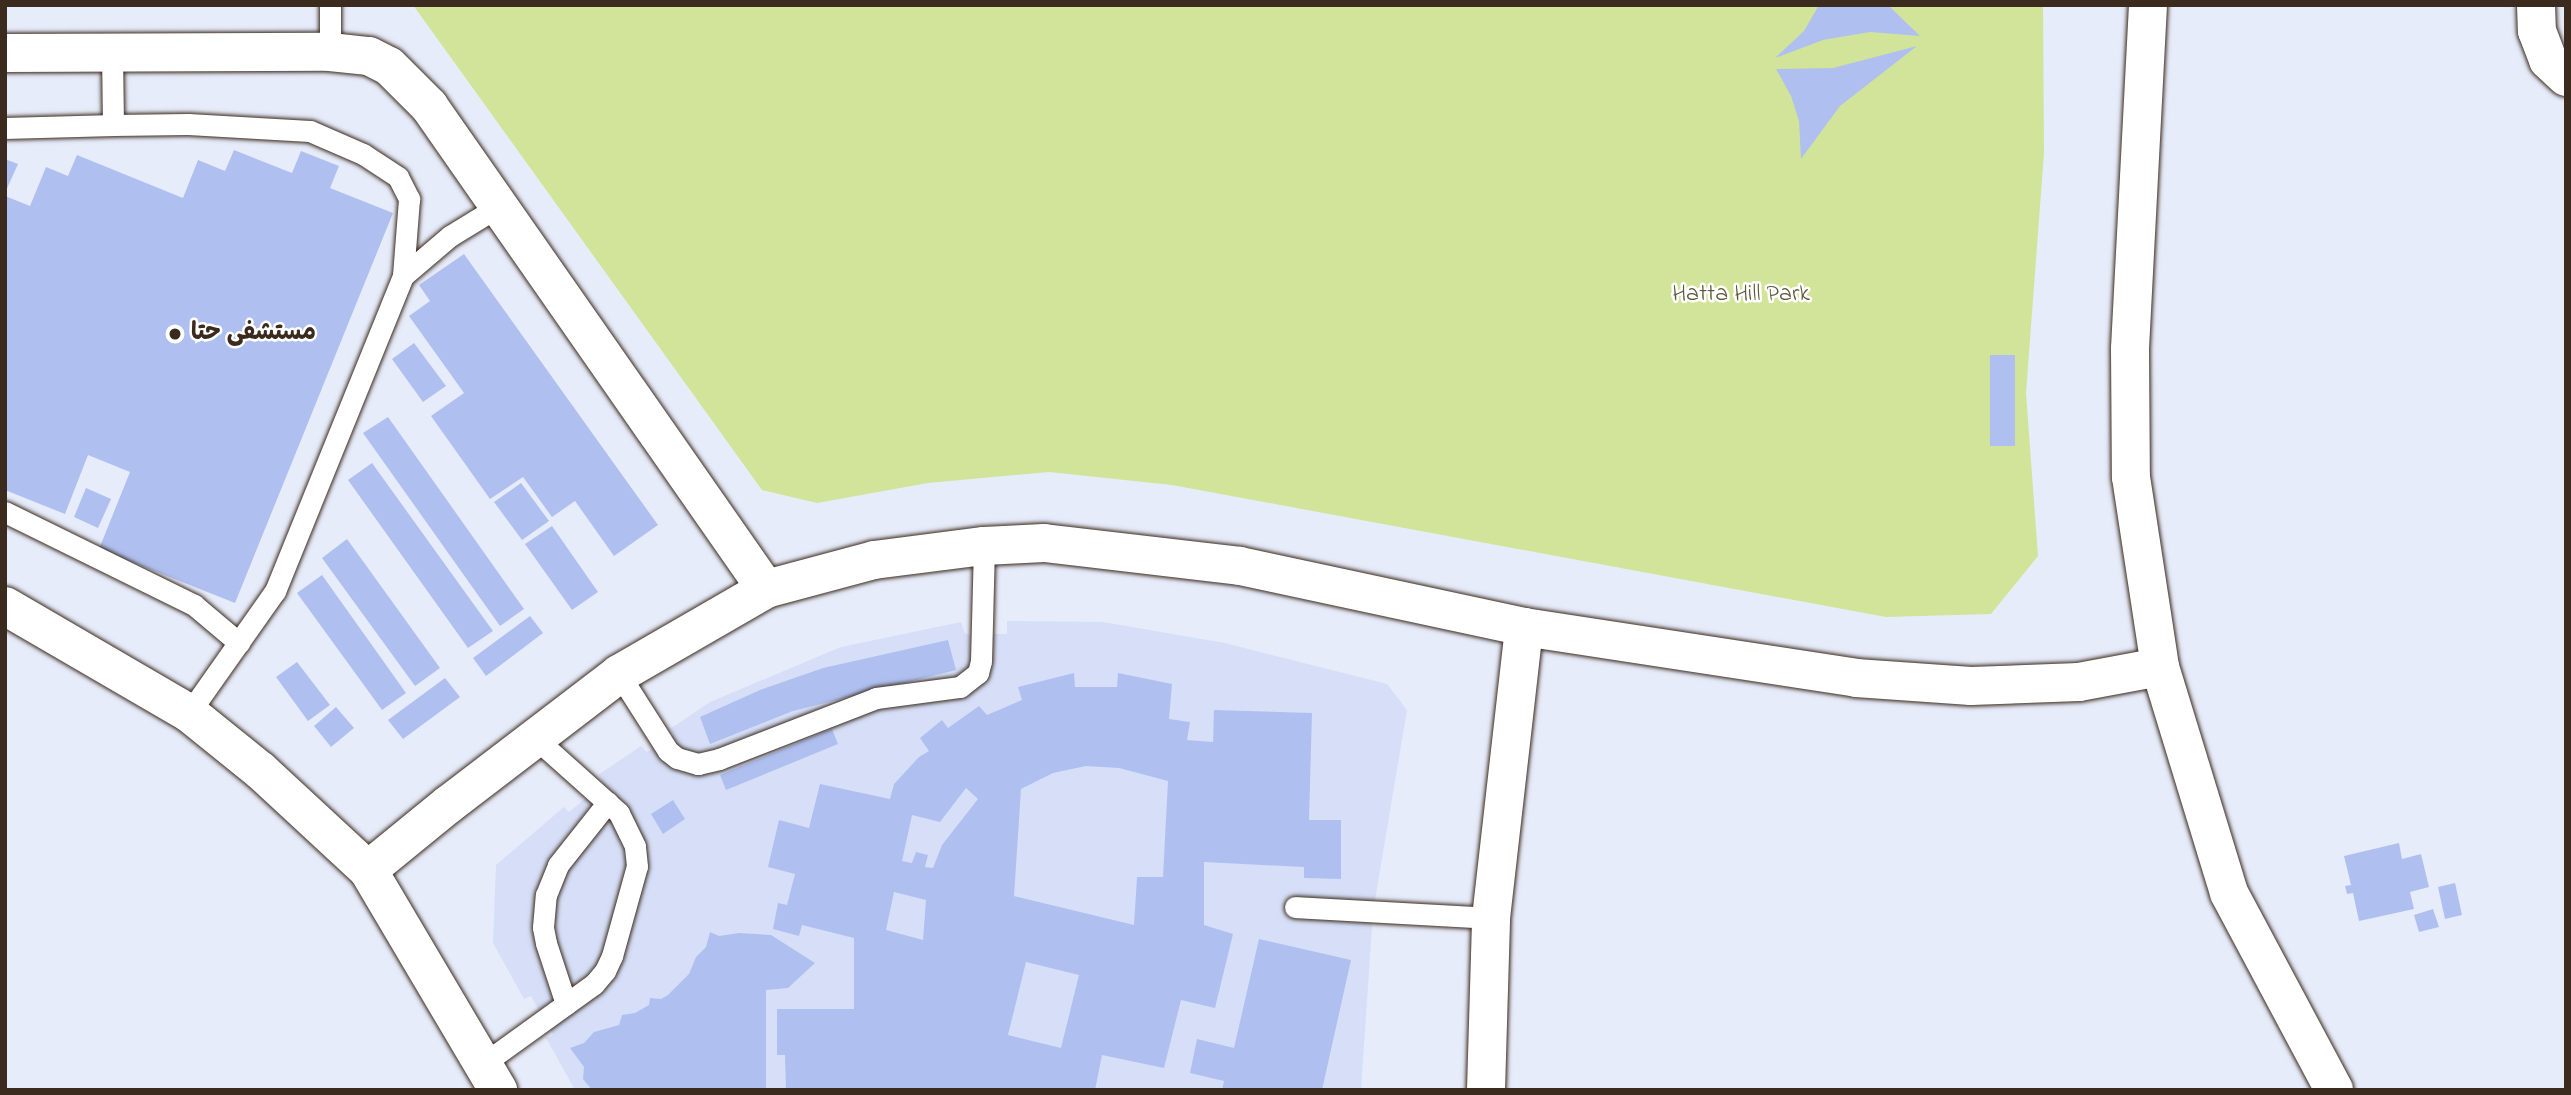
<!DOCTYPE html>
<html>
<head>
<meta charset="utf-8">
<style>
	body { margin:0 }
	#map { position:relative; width:2571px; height:1095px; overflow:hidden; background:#e7ecfa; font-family:"Indie Flower","Playpen Sans Arabic",sans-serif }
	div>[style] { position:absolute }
	.built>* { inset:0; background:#d6dff7 }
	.green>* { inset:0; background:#d1e499 }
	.building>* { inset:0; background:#afc0f0 }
	.roads { filter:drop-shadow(0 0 2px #3b2a1e) drop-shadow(0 0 2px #3b2a1e) }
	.service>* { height:21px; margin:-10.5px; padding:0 10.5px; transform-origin:10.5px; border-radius:10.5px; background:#fff }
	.minor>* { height:38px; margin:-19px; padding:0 19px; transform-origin:19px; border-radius:19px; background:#fff }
	.dots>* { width:19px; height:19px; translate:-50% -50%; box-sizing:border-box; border:4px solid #fff; border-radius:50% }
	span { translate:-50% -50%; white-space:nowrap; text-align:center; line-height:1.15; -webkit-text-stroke:5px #fff; paint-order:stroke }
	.park-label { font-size:24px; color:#60583d }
	.poi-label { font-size:24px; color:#3b2a1e; font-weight:700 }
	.left { translate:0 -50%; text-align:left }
	.frame { position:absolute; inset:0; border:7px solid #3b2a1e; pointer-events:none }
</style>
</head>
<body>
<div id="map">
	<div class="built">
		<div style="clip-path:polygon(1007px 621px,1103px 622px,1225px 643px,1387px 684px,1407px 710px,1373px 912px,1361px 1090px,575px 1090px,546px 1038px,553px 1035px,531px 996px,524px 999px,493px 943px,496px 865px,564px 807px,569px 812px,604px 783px,598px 775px,641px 746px,647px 752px,674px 735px,670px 729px,710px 702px,841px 647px,961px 622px,965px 634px,1007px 634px)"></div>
	</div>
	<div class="green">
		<div style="clip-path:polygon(413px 5px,2043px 5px,2044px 153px,2026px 393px,2038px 556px,1991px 614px,1886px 617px,1172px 485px,1049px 472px,928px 483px,817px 503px,762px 490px)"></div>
	</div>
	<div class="building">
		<div style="clip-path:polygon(1819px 5px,1888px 5px,1920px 36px,1870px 32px,1823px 40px,1775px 58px,1804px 31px)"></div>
		<div style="clip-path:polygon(1917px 46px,1840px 106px,1801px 159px,1799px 121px,1791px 96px,1776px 69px,1833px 68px)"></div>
		<div style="clip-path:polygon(234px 150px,292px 173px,301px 151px,339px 166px,330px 188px,393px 213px,235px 603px,99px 549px,130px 472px,88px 455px,65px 514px,5px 490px,5px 196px,30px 206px,46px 167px,68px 176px,77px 155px,183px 198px,198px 160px,225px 171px)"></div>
		<div style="clip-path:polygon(5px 159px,18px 164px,5px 193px)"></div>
		<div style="clip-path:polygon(464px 254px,658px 525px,614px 556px,575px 501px,552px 517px,523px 477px,490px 499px,431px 416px,464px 393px,409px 316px,430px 301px,419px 285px)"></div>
		<div style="clip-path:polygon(414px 343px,446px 386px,423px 402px,392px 359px)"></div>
		<div style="clip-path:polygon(1990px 355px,2015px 355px,2015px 446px,1990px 446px)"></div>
		<div style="clip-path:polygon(388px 417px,524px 609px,500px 626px,363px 433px)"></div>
		<div style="clip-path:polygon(372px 463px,493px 631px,468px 648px,348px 480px)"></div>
		<div style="clip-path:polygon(521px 483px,549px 521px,522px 540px,494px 502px)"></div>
		<div style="clip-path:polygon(86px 488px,111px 499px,98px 528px,74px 517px)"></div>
		<div style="clip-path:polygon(552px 526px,598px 592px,572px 610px,525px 544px)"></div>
		<div style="clip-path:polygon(347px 539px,440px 668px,415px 686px,322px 558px)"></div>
		<div style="clip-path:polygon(322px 575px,406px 693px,382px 710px,297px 593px)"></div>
		<div style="clip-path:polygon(530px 616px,543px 633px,486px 676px,473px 658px)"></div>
		<div style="clip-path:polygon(948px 640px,956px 670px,793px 711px,710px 744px,700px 717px,760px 690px,823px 668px)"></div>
		<div style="clip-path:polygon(297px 662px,330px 705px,308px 721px,276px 677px)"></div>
		<div style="clip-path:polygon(evenodd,1074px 673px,1075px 687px,1117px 687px,1118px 673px,1172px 684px,1169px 719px,1190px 722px,1187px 740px,1213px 742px,1214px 710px,1312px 713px,1309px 820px,1341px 820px,1341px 879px,1304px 878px,1304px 867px,1204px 862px,1204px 925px,1233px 934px,1215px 1008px,1181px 1000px,1164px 1068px,1102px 1055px,1095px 1090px,786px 1090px,785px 1055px,777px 1055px,777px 1009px,854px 1009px,854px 938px,802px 925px,799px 936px,773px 929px,778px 903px,787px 905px,795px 874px,768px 867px,779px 820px,809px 828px,820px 784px,890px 799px,894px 784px,919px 757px,929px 751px,920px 738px,942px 720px,948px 728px,979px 706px,987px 715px,1022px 700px,1018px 687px,1074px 673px,1086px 766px,1119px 768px,1168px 781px,1163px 877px,1137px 877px,1134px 925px,1014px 896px,1021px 789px,1053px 773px,1086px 766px,1074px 673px,966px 788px,978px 799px,942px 845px,933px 868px,925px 867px,928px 855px,916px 852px,912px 863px,902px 861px,912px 815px,940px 822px,966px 788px,1074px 673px,894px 892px,926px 900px,923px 940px,886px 930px,894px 892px,1074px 673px,1026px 962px,1079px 975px,1061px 1048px,1008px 1035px,1026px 962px)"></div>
		<div style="clip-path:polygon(445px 678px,460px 697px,403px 739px,388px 720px)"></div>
		<div style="clip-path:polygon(336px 707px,354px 728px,331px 747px,314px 726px)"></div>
		<div style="clip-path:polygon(832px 729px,838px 744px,726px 790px,720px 775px)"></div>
		<div style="clip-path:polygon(673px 800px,685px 819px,663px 834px,651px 814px)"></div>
		<div style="clip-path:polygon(2399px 843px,2402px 859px,2421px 854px,2429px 887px,2410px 892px,2414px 909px,2359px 921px,2353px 893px,2347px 894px,2345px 886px,2351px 885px,2344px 856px)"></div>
		<div style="clip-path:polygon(2455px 883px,2462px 915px,2445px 919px,2438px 887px)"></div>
		<div style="clip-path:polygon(2433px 909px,2439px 927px,2419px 932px,2414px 915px)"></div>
		<div style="clip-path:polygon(710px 932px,719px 936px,739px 933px,771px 935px,815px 963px,788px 988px,766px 990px,766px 1090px,592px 1090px,583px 1079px,584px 1067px,570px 1048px,584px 1043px,594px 1032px,619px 1025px,622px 1015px,635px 1013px,649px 1005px,650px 998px,661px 999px,668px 995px,689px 974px,696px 957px,706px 947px)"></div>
		<div style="clip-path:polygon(1259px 939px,1351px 960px,1322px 1090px,1222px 1090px,1224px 1081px,1190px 1073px,1197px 1039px,1234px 1048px)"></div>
	</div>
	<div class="roads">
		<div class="service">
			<div style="left:330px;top:5px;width:47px;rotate:90deg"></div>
			<div style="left:112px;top:53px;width:72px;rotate:89.2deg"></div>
			<div style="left:113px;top:125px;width:75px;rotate:-0.8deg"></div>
			<div style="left:188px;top:124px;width:122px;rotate:3.3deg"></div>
			<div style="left:310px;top:131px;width:58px;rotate:23.5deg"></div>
			<div style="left:363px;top:154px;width:42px;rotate:33.3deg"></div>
			<div style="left:398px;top:177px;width:25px;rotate:63deg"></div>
			<div style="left:409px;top:199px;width:77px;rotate:94.5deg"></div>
			<div style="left:403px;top:276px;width:340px;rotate:112.1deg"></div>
			<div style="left:275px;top:591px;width:149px;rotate:125.2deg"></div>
			<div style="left:5px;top:128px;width:108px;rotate:-1.6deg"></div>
			<div style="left:403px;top:276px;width:62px;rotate:-40.4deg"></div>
			<div style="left:450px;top:236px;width:57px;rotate:-31.5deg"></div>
			<div style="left:5px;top:512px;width:211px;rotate:26.2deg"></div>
			<div style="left:194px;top:605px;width:59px;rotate:40.2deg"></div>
			<div style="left:619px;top:674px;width:91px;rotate:57.5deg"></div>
			<div style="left:668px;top:751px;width:11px;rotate:38deg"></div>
			<div style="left:677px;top:758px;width:22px;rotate:16deg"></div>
			<div style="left:698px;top:764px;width:22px;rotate:-13deg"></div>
			<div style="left:719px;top:759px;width:168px;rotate:-21.2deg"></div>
			<div style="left:876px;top:698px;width:85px;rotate:-7.5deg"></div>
			<div style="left:960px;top:687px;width:23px;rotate:-38deg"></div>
			<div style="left:978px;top:673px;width:12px;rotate:-76deg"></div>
			<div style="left:981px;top:661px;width:115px;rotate:-88.5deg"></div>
			<div style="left:1295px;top:907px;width:196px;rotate:3.2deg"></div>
			<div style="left:566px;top:1004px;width:64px;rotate:-108.2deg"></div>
			<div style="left:546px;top:943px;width:16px;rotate:-101deg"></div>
			<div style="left:543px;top:927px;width:32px;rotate:-85deg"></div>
			<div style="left:546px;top:895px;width:32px;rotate:-68deg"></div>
			<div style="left:558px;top:865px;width:80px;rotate:-51.6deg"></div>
			<div style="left:483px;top:1064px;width:137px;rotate:-35.8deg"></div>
			<div style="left:594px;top:984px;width:17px;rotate:-50deg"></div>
			<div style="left:605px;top:971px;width:17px;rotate:-65deg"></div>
			<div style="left:612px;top:956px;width:93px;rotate:-74.5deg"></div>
			<div style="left:637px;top:866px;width:20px;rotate:-96deg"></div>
			<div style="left:635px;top:846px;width:37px;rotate:-116deg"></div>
			<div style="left:619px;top:813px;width:113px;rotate:-138.2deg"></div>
		</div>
		<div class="minor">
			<div style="left:2148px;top:5px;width:344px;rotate:93deg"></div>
			<div style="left:2130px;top:349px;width:128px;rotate:89.6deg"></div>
			<div style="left:2131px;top:477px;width:192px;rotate:81.3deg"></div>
			<div style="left:2160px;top:667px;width:236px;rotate:73deg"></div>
			<div style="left:2229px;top:893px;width:223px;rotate:61.9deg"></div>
			<div style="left:2536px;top:5px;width:26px;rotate:88deg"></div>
			<div style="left:2537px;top:31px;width:31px;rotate:69deg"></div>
			<div style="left:2548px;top:60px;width:25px;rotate:43deg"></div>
			<div style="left:5px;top:53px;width:325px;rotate:-0.2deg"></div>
			<div style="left:330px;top:52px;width:39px;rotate:6deg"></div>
			<div style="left:369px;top:56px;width:22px;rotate:27deg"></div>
			<div style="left:389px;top:66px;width:57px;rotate:45deg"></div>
			<div style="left:429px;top:106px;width:589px;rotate:55.1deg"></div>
			<div style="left:5px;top:606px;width:213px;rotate:30.2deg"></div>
			<div style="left:189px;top:713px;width:92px;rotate:38.9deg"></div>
			<div style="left:261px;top:771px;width:146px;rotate:42.8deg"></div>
			<div style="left:368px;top:870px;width:256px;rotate:59.4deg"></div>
			<div style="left:368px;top:870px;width:104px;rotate:-39.2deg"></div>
			<div style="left:449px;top:804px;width:214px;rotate:-37.4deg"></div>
			<div style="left:619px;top:674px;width:170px;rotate:-30deg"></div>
			<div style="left:766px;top:589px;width:112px;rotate:-15deg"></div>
			<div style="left:874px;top:560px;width:111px;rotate:-7.3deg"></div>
			<div style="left:984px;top:546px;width:60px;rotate:-2.9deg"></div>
			<div style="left:1044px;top:543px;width:197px;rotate:6.7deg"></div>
			<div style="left:1240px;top:566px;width:290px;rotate:12.1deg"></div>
			<div style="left:1524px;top:627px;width:336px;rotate:8.7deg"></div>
			<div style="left:1856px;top:678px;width:115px;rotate:4deg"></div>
			<div style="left:1971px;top:686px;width:108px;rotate:-2.1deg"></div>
			<div style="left:2079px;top:682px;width:82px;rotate:-10.5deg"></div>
			<div style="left:1486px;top:1090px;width:172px;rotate:-88.3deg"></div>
			<div style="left:1491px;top:918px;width:293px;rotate:-83.5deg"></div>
		</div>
	</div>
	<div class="dots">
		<div style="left:175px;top:334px;background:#3b2a1e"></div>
	</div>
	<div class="park-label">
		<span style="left:1741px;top:295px">Hatta Hill Park</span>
	</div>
	<div class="poi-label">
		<span class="left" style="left:191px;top:334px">مستشفى حتا</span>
	</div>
	<div class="frame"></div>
</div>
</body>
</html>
